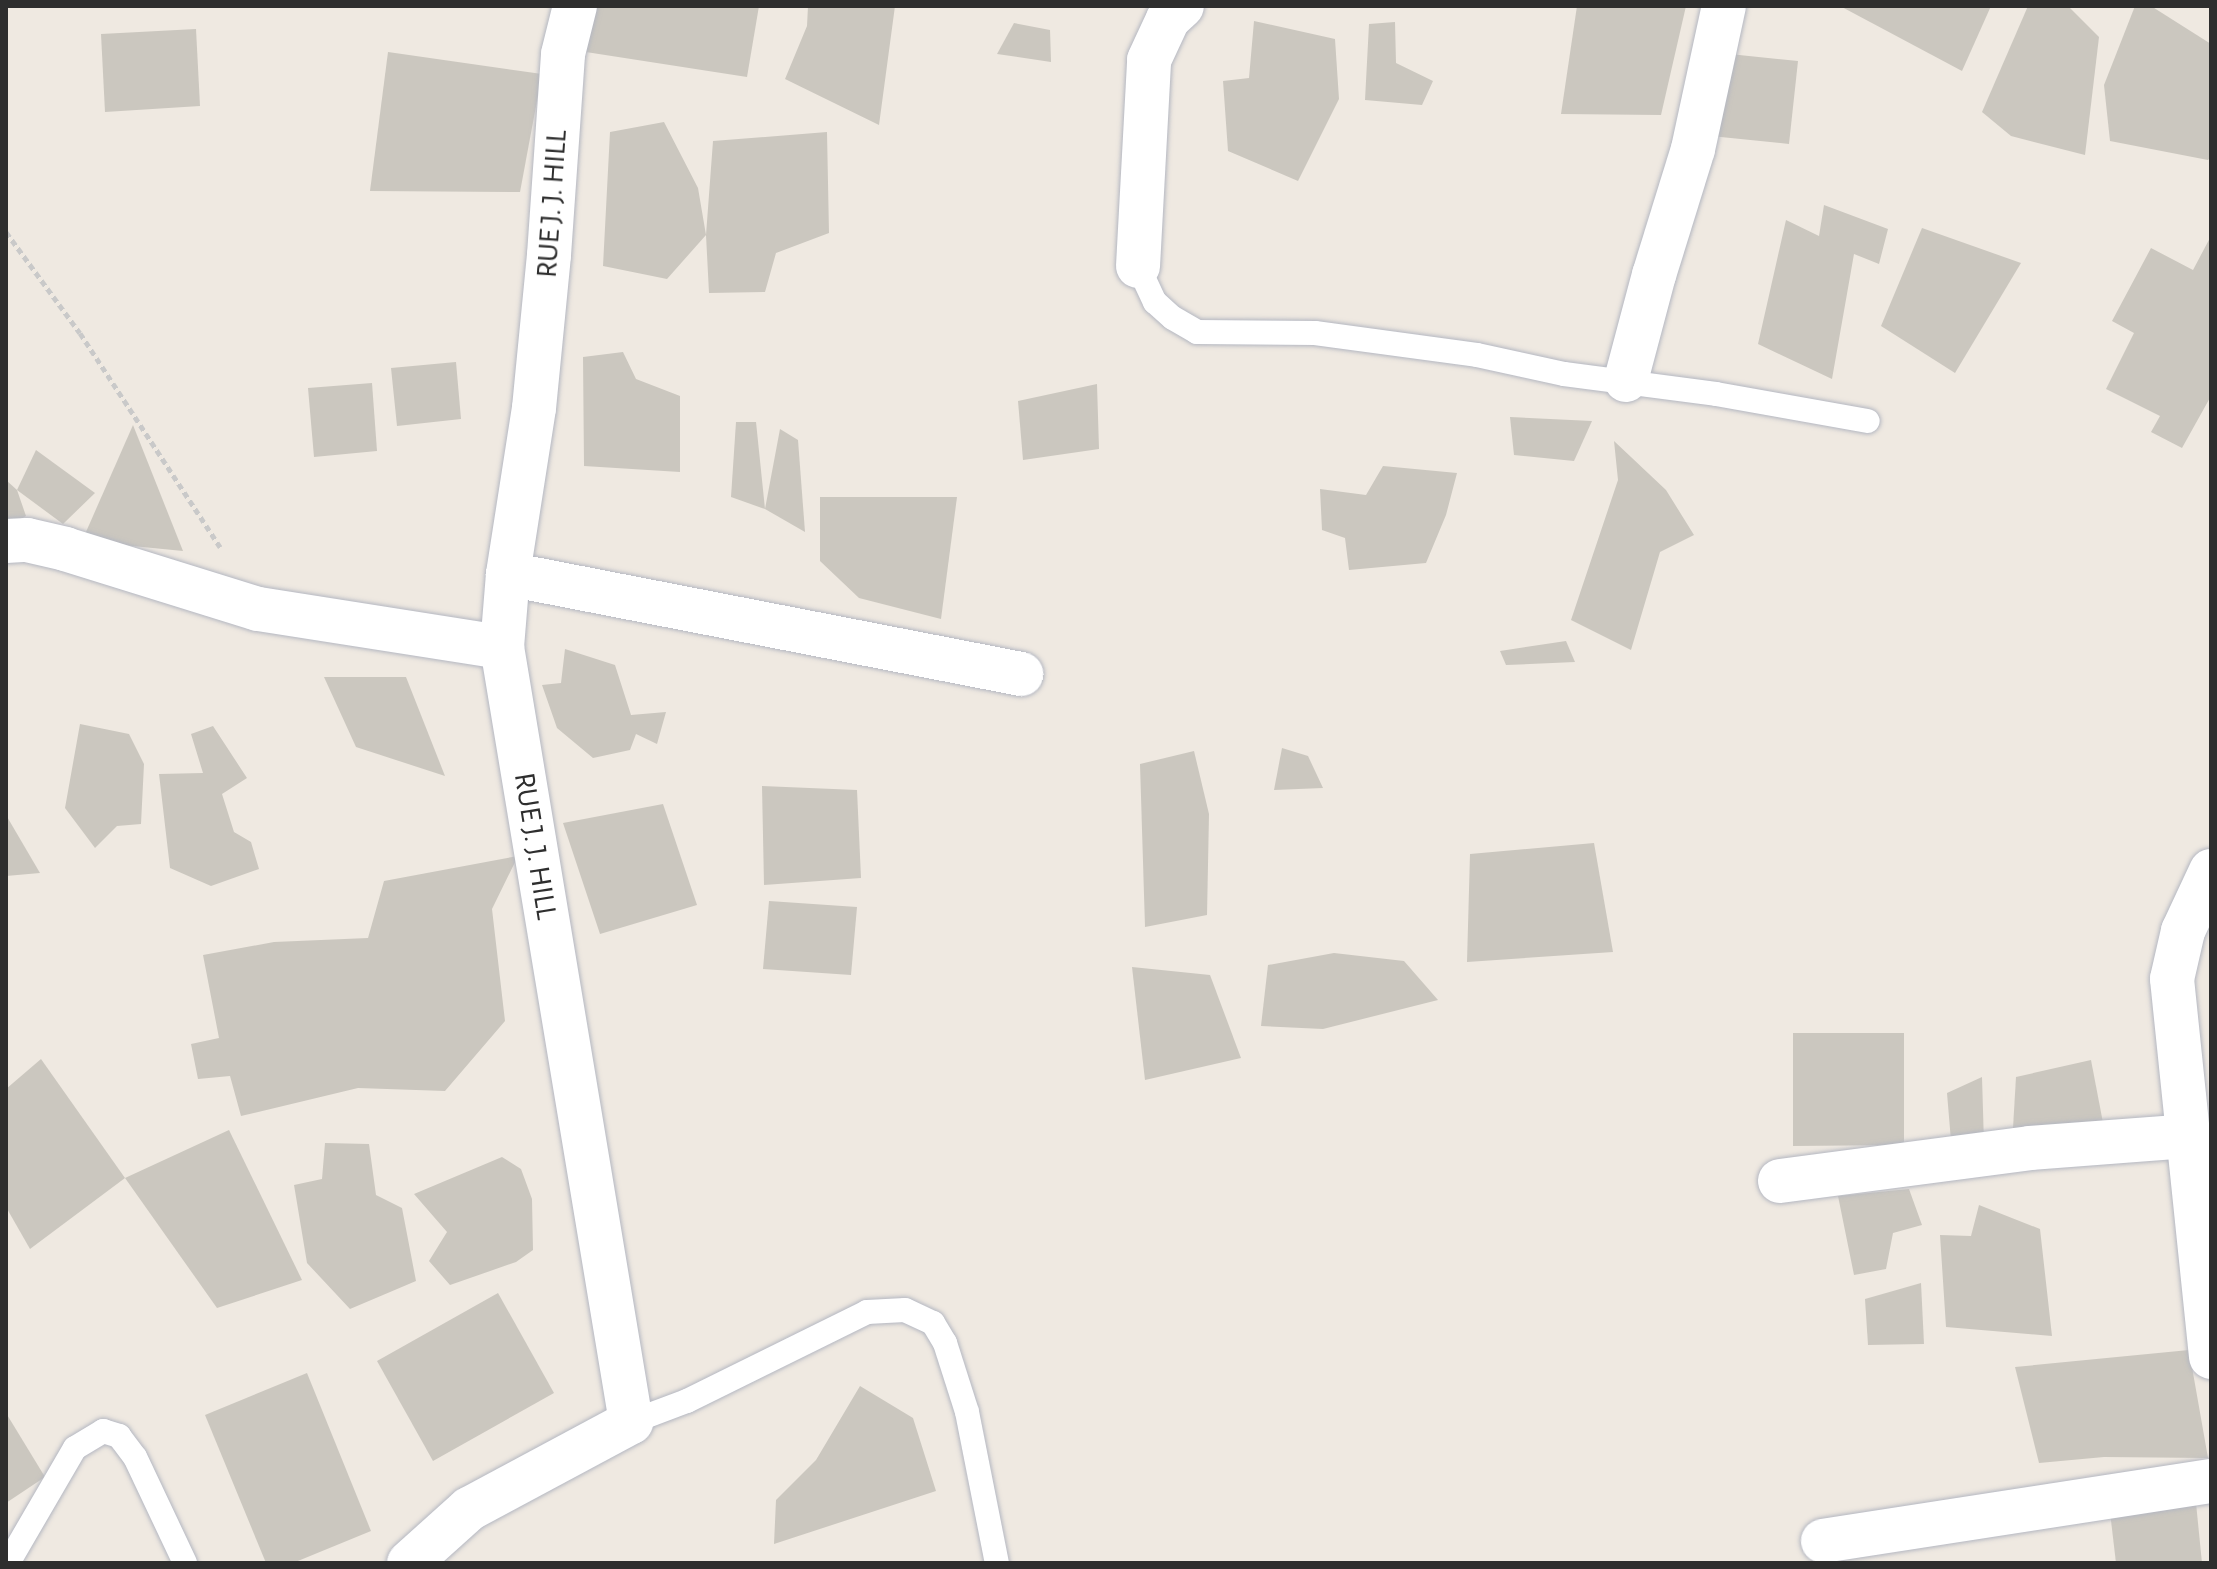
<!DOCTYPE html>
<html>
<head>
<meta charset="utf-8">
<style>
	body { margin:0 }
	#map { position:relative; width:2217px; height:1569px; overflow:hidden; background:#efe9e1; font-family:"Alegreya Sans",sans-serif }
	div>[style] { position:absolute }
	.building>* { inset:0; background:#cbc7bf }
	.path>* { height:5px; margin-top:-2.5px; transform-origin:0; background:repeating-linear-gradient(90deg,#c9c9c9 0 6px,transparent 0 10px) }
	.roads { filter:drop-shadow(0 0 2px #b4b7c1) drop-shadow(0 0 2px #b4b7c1) }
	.lane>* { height:24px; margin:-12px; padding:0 12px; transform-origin:12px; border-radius:12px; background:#fff }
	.street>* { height:44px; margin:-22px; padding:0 22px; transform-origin:22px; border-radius:22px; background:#fff }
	span { translate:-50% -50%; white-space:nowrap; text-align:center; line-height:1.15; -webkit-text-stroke:6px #fff; paint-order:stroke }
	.street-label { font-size:30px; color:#2e2e2e }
	.frame { position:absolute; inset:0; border:8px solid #2e2e2e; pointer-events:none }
</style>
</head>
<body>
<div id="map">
	<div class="building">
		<div style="clip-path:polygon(580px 6px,759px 6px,747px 77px,573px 50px)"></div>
		<div style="clip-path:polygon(808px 6px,895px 6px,879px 125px,785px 79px,807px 26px)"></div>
		<div style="clip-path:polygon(1577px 6px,1686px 6px,1661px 115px,1561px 114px)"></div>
		<div style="clip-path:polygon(1840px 6px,1991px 6px,1962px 71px)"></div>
		<div style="clip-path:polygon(2028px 6px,2068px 6px,2099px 37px,2085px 155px,2011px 136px,1982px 112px)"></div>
		<div style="clip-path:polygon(2135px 6px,2151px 6px,2211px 44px,2211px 157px,2208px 160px,2110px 141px,2104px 85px)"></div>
		<div style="clip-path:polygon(1254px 21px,1335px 39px,1339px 99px,1298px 181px,1228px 151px,1223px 81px,1249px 78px)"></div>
		<div style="clip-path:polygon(1395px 22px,1396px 63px,1433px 81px,1422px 105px,1365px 100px,1369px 24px)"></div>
		<div style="clip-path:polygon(1014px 23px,1050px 30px,1051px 62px,997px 54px)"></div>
		<div style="clip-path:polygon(196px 29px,200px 106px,105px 112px,101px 34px)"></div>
		<div style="clip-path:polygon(388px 52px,542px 74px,520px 192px,370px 191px)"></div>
		<div style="clip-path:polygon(1720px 53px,1798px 61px,1789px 144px,1711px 136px)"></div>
		<div style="clip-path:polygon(664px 122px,698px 188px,706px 235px,713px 141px,827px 132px,829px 233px,776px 253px,765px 292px,709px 293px,706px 235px,667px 279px,603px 266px,610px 132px)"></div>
		<div style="clip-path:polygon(1824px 205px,1888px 229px,1879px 264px,1854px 254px,1832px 379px,1758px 344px,1786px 220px,1819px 236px)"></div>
		<div style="clip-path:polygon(1922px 228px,2021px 263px,1955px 373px,1881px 326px)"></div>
		<div style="clip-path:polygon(2211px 236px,2211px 396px,2182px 448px,2151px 432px,2160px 416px,2106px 389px,2134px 333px,2112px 321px,2151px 248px,2193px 270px)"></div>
		<div style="clip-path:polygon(623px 352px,636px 379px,680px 396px,680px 472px,584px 466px,583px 357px)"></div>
		<div style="clip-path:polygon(456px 362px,461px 419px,397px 426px,391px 368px)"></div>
		<div style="clip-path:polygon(372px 383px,377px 451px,314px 457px,308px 388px)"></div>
		<div style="clip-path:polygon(1097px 384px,1099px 449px,1023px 460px,1018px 401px)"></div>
		<div style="clip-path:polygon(1510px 417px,1592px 421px,1574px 461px,1514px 455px)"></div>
		<div style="clip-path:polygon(736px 422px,756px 422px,765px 509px,731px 497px)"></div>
		<div style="clip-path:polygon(133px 425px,183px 551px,82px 541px)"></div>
		<div style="clip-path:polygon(780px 429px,798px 440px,805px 532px,765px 509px)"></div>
		<div style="clip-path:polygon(1614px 441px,1666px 490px,1694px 535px,1660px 552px,1631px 650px,1571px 620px,1618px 480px)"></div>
		<div style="clip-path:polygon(36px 450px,95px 493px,63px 524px,17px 490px)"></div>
		<div style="clip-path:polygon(1383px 466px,1457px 473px,1446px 515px,1426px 563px,1349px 570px,1345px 538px,1322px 530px,1320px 489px,1366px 495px)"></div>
		<div style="clip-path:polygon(6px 480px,17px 490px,26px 516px,6px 528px)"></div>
		<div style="clip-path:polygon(820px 497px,957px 497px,941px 619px,859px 598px,820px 561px)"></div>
		<div style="clip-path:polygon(1566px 641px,1575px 662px,1506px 665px,1500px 651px)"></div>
		<div style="clip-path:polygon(565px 649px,615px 665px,631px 715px,666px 712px,657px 744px,636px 734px,630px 750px,593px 758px,557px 728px,542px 685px,561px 683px)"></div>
		<div style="clip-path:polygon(324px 677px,406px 677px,445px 776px,356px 747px)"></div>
		<div style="clip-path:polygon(80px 724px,129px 734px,144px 764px,141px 824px,117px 826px,95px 848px,65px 808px)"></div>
		<div style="clip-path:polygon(213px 726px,247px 778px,222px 794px,234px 832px,251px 842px,259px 869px,211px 886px,170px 868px,159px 774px,203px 773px,191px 734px)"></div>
		<div style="clip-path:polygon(1282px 748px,1308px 756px,1323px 788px,1274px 790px)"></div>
		<div style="clip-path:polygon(1194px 751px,1209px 814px,1207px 915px,1145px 927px,1140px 764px)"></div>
		<div style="clip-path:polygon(762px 786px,857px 790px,861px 878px,764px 885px)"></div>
		<div style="clip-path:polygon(663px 804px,697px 905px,600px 934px,563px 823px)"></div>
		<div style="clip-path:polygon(6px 815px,40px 873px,6px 876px)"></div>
		<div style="clip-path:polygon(1594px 843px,1613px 952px,1467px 962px,1470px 854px)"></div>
		<div style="clip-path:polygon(518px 856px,492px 909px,505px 1021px,445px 1091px,358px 1088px,241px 1116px,230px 1076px,198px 1079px,191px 1044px,219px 1038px,203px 955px,274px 942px,368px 938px,384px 881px)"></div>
		<div style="clip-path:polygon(769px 901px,857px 907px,851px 975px,763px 969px)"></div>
		<div style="clip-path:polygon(1334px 953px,1404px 961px,1438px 1000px,1323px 1029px,1261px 1026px,1268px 965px)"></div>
		<div style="clip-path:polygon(1132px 967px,1210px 975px,1241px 1058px,1145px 1080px)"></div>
		<div style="clip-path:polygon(1793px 1033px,1904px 1033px,1904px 1145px,1793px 1146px)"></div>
		<div style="clip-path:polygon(41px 1059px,125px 1178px,30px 1249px,6px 1207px,6px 1089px)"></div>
		<div style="clip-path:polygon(2091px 1060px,2104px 1128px,2013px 1128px,2016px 1077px)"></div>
		<div style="clip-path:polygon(1982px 1077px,1984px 1144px,1951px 1141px,1947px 1093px)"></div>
		<div style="clip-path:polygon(229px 1130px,302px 1280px,217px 1308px,125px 1178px)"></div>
		<div style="clip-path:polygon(325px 1143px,369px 1144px,376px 1195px,402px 1208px,416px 1281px,350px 1309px,307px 1263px,294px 1185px,322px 1179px)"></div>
		<div style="clip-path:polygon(502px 1157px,521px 1169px,532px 1199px,533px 1250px,516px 1262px,450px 1285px,429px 1261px,447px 1232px,414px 1194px)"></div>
		<div style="clip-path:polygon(1909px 1189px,1922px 1225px,1893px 1233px,1886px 1269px,1854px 1275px,1838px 1196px)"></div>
		<div style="clip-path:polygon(1979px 1205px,2040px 1229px,2052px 1336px,1946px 1327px,1940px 1235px,1971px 1236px)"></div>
		<div style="clip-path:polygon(1921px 1283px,1924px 1344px,1868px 1345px,1865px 1299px)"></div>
		<div style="clip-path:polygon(498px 1293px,554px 1393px,433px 1461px,377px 1361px)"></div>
		<div style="clip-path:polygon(2189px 1350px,2208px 1458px,2104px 1457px,2039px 1463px,2015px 1367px)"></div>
		<div style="clip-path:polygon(307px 1373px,371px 1531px,293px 1563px,266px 1563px,205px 1415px)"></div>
		<div style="clip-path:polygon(860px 1386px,913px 1418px,936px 1491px,774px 1544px,776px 1500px,816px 1460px)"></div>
		<div style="clip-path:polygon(6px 1413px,45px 1477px,6px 1503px)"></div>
		<div style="clip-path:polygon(2196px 1503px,2202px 1563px,2116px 1563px,2110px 1512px)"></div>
	</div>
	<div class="path">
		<div style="left:6px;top:232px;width:125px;rotate:53.8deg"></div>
		<div style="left:80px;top:333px;width:256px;rotate:56.8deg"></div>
	</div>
	<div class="roads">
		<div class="lane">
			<div style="left:1138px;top:266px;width:40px;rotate:65deg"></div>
			<div style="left:1155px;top:302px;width:24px;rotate:42deg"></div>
			<div style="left:1173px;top:318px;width:28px;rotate:30deg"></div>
			<div style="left:1197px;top:332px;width:118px;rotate:0.5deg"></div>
			<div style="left:1315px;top:333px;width:163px;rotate:7.7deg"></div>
			<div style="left:1477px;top:355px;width:89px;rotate:12.3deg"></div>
			<div style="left:1564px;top:374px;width:153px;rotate:7.5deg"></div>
			<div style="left:1716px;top:394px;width:154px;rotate:10.1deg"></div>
			<div style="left:631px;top:1422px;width:60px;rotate:-20.6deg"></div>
			<div style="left:687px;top:1401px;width:201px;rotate:-26.3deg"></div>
			<div style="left:867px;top:1312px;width:38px;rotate:-3deg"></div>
			<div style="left:905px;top:1310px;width:31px;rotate:25deg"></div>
			<div style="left:933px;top:1323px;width:23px;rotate:59deg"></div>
			<div style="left:945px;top:1343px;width:72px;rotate:72.3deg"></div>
			<div style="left:967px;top:1412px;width:154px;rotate:78.8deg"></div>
			<div style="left:8px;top:1563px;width:133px;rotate:-59.8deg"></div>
			<div style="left:75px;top:1448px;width:33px;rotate:-31deg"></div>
			<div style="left:103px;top:1431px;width:17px;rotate:17deg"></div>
			<div style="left:119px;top:1436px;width:26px;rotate:53deg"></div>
			<div style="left:135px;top:1457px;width:117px;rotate:64.7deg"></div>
		</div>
		<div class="street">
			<div style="left:1138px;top:266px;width:206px;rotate:-86.9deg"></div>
			<div style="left:1149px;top:60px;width:45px;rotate:-65.1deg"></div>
			<div style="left:1168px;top:19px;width:19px;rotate:-43deg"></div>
			<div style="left:1626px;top:380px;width:109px;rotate:-75.1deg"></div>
			<div style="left:1654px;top:275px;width:132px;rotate:-72.8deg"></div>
			<div style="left:1693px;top:149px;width:146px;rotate:-77.8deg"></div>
			<div style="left:6px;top:541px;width:21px;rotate:-3deg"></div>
			<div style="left:27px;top:540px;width:39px;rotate:13deg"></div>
			<div style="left:65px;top:549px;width:202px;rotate:17.3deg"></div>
			<div style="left:258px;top:609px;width:247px;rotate:8.9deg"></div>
			<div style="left:508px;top:574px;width:523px;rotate:11.03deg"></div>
			<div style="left:2211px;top:871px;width:66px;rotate:115deg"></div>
			<div style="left:2183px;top:931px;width:49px;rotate:102.9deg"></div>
			<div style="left:2172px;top:979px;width:380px;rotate:84.1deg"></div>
			<div style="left:1780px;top:1181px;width:252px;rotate:-7.5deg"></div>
			<div style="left:2030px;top:1148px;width:158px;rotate:-4.3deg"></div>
			<div style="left:1823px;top:1541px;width:393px;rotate:-8.8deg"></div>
			<div style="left:409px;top:1563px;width:81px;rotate:-42deg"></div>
			<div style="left:469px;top:1509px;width:184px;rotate:-28.2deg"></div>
			<div style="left:631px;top:1422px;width:786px;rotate:-99.45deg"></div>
			<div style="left:502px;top:647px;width:73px;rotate:-85.3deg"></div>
			<div style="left:508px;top:574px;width:168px;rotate:-81.1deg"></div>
			<div style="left:534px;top:408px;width:154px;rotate:-84.4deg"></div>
			<div style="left:549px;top:255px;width:201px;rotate:-86deg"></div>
			<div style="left:563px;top:54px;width:49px;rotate:-76deg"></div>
		</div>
	</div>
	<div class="street-label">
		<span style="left:552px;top:204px;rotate:-86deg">RUE J. J. HILL</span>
		<span style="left:535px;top:846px;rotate:81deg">RUE J. J. HILL</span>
	</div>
	<div class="frame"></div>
</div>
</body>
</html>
